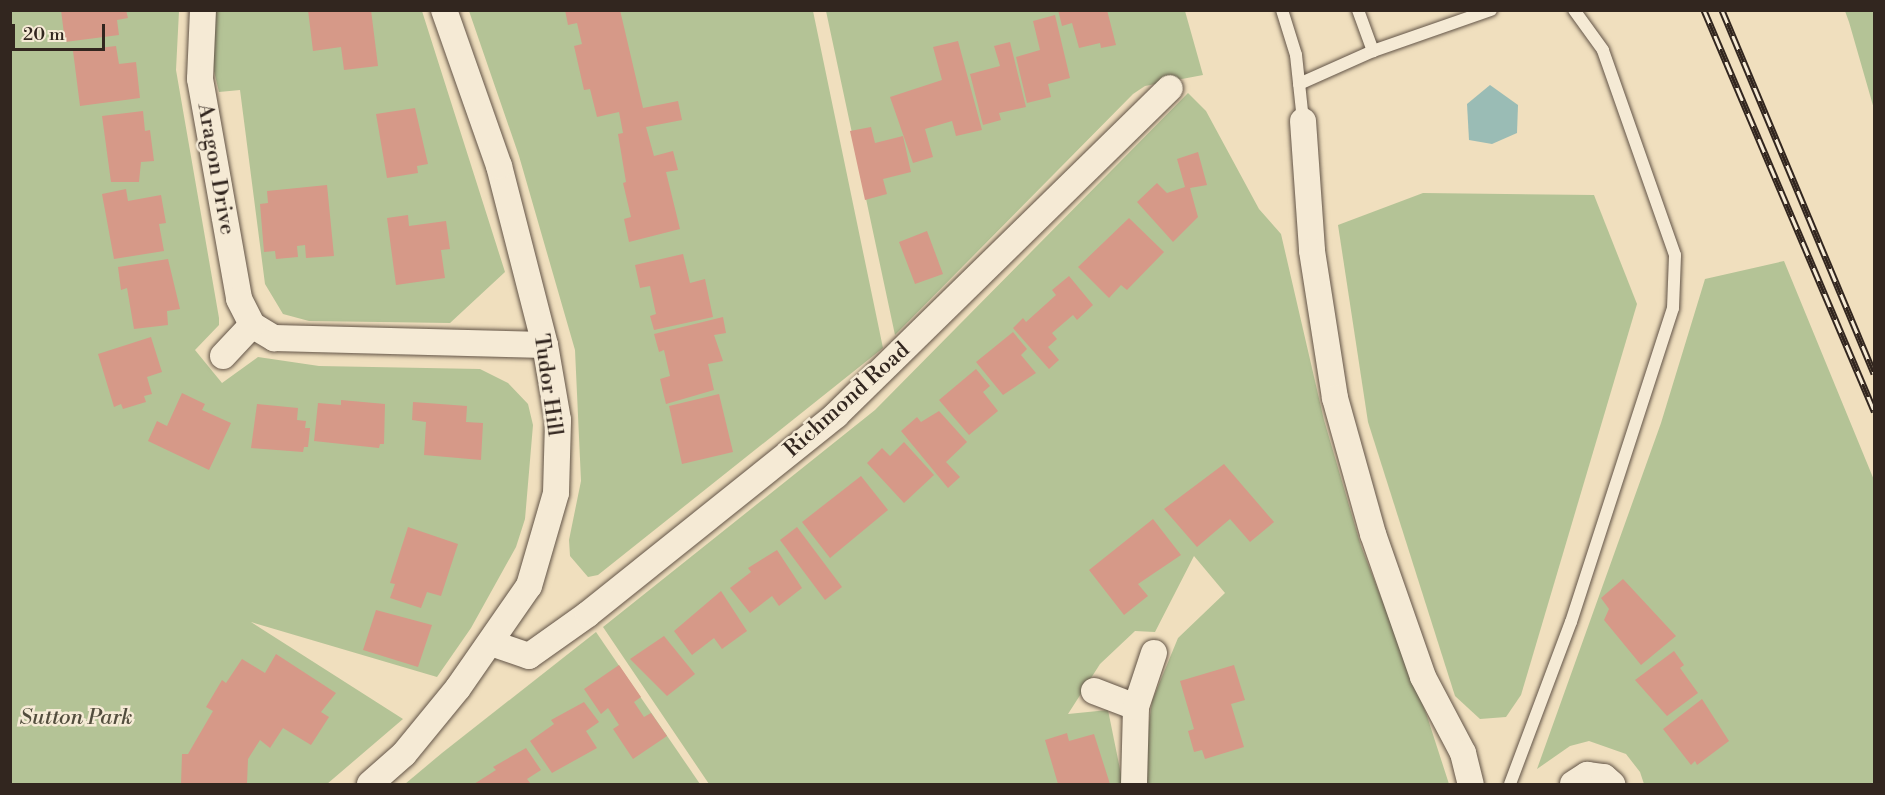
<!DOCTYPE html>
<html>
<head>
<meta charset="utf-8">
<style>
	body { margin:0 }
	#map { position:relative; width:1885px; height:795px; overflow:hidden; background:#f0dfbe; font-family:"Libre Bodoni",serif }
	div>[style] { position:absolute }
	.green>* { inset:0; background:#b4c396 }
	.water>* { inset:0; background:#9abcb5 }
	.building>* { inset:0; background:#d69988 }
	.roads { filter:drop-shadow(0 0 2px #625447) drop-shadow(0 0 2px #625447) }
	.lane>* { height:12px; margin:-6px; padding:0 6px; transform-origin:6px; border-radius:6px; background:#f5ead5 }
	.street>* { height:26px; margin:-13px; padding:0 13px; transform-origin:13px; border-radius:13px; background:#f5ead5 }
	.rail>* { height:7px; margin-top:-3.5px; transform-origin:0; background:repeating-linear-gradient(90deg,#f5ead5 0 14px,#32261f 0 28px); box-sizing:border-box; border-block:2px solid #32261f }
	span { translate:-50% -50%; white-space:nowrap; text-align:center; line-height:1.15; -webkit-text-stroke:5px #f5ead5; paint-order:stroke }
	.street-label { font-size:22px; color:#32261f }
	.park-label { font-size:22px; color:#524d3d; font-style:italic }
	.frame { position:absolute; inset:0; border:12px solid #32261f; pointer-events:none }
	.scale { position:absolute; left:12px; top:24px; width:93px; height:27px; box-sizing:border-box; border:3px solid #32261f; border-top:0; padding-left:8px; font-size:18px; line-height:21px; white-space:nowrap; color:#32261f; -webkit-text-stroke:4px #f5ead5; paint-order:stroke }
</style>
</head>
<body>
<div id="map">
	<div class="green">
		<div style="clip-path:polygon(10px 11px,179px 11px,176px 70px,219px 318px,219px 325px,195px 350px,222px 383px,258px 357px,319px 366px,480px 369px,508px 383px,528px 404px,533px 425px,525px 519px,516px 547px,471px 628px,437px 677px,251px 622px,403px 719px,327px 784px,11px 784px)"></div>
		<div style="clip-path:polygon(214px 11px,422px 11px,505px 272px,450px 323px,309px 321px,283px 314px,265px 284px,240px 90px,219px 92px,213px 67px)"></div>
		<div style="clip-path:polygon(469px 11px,813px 11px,883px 348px,598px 575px,588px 577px,570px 556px,569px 540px,581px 481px,575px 350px,519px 156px)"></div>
		<div style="clip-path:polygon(826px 11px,1185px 11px,1203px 75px,1145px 86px,1133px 94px,895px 335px)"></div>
		<div style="clip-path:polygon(1845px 11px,1874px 11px,1874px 109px,1849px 22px)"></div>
		<div style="clip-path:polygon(1188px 93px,1206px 111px,1259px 209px,1281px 234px,1324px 420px,1361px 546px,1426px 713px,1449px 784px,1146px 784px,1145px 755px,1152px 701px,1178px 638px,1225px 593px,1194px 556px,1155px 632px,1135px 631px,1100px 664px,1068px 714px,1108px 710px,1123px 784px,709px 784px,603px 627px,875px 410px)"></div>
		<div style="clip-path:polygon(1423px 193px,1594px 195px,1637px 304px,1521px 695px,1506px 717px,1480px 719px,1455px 696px,1368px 422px,1338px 225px)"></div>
		<div style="clip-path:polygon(1784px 261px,1874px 480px,1874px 784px,1644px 784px,1640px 772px,1626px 754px,1589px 741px,1570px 746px,1537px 769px,1661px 423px,1705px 279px)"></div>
		<div style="clip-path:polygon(596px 632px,700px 784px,405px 784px,442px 753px)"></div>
	</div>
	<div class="water">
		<div style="clip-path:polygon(1490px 85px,1518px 105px,1517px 133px,1492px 144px,1469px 140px,1467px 104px)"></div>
	</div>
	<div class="building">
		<div style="clip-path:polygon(61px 10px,126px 10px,128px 18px,117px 20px,119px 35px,65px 42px)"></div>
		<div style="clip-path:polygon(308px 10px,371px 10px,378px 66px,344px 70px,341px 47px,313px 51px)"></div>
		<div style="clip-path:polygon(565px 10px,620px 10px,643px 108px,678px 101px,682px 120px,646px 127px,654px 156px,673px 151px,678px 170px,666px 172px,680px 229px,629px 242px,624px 219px,631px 217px,623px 183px,626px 182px,618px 134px,623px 133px,619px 112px,597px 117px,590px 89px,584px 90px,574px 46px,582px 44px,577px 23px,568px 25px)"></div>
		<div style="clip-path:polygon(1058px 10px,1107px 10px,1116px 45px,1101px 48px,1100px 43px,1079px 48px,1072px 23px,1062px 26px)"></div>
		<div style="clip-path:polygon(1055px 15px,1070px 78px,1048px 84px,1051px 97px,1027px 103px,1016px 57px,1040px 50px,1033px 21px)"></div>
		<div style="clip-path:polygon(958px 41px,982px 130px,956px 136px,952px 121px,925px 129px,933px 157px,913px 163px,890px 97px,942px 80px,933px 47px)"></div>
		<div style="clip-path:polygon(1010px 42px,1026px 107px,999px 113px,1001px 120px,983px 125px,970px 74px,1000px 66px,994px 46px)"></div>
		<div style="clip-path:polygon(116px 46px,119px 64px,136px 62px,140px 98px,80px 106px,73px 51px)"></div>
		<div style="clip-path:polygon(415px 108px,428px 164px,417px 166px,418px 173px,387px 178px,376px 114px)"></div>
		<div style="clip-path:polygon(143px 111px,145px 131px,150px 130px,154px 161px,141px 162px,139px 182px,111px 182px,102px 116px)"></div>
		<div style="clip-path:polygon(871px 127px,875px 143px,903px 136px,911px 172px,883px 179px,887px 194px,865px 200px,850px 131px)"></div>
		<div style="clip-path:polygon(1198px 152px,1207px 185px,1190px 188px,1198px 217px,1173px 242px,1137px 202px,1157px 183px,1167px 193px,1185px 187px,1177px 159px)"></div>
		<div style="clip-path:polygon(327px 185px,334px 256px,306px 258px,305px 245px,297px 246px,298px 257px,276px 259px,275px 251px,264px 252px,260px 204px,268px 203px,267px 191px)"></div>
		<div style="clip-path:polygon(126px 189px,128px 201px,161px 195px,166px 223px,159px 224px,164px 251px,114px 259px,102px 194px)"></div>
		<div style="clip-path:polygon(408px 215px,409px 226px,446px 221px,450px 249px,441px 250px,445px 278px,396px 285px,387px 218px)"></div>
		<div style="clip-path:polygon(1129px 218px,1164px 252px,1127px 290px,1121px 285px,1109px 298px,1078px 267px)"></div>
		<div style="clip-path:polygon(927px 231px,943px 274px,915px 284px,899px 242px)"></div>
		<div style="clip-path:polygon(683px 254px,690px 283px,705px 279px,713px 317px,654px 330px,650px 316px,656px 314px,650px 286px,640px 288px,635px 265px)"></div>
		<div style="clip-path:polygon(168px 259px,180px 309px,167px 311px,168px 325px,134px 329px,127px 288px,121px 290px,118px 267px)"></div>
		<div style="clip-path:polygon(1069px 276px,1093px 305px,1077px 320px,1073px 315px,1052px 333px,1057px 339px,1048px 347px,1059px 360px,1049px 369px,1013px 328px,1023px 318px,1026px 322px,1056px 295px,1052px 290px)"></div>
		<div style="clip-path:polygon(723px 317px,726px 333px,714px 335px,723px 361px,708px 364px,714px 390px,666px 404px,660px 379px,670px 376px,664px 350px,659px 352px,654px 334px)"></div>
		<div style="clip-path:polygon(1013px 332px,1027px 349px,1021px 355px,1036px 373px,1003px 395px,976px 362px)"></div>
		<div style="clip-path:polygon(151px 337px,162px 372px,147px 377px,152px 394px,144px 396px,146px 402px,123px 409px,121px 404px,114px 407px,98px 354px)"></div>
		<div style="clip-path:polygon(976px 369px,990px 386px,983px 392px,998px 411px,969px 435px,939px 400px)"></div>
		<div style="clip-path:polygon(182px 393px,205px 404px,202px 410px,231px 423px,209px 470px,148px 441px,157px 421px,167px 426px)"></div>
		<div style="clip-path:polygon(719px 394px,733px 452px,682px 464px,669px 406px)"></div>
		<div style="clip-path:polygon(341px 400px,385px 404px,384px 444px,380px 444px,379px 448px,314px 441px,318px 403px,341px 405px)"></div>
		<div style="clip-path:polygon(413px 402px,467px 406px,466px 422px,483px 423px,481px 460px,424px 455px,426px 422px,412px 420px)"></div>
		<div style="clip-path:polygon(257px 404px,298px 408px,297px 420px,306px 421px,305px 428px,310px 428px,308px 447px,304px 447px,303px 452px,251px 448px)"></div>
		<div style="clip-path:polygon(939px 411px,967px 442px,946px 462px,960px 477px,948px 488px,901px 431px,917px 417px,921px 422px)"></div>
		<div style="clip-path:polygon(904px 442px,934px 475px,904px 503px,867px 463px,882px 448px,890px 456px)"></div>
		<div style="clip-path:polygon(1224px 464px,1274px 522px,1250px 542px,1230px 519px,1197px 547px,1164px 509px)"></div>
		<div style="clip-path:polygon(861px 476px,888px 510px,830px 558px,802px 522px)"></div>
		<div style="clip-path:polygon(1153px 519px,1181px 555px,1138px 584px,1148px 596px,1124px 615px,1089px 570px)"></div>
		<div style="clip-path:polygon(408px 527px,458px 544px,441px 596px,427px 592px,421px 608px,390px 598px,395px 584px,390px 583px)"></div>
		<div style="clip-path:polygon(797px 527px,842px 587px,825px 600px,780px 540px)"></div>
		<div style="clip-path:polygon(777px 550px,802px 588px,779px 606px,772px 596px,750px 613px,730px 588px,751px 572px,748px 568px)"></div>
		<div style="clip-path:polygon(1623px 579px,1676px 636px,1641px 665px,1604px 620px,1609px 609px,1601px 598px)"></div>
		<div style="clip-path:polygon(721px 591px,747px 631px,722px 649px,714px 638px,692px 655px,674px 631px)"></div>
		<div style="clip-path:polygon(376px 610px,432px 625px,418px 667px,363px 650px)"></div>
		<div style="clip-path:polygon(664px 636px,695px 674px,667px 696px,630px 659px)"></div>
		<div style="clip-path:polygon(1674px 651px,1684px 665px,1680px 668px,1698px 693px,1667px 716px,1635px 680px)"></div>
		<div style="clip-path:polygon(276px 654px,336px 693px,321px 712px,329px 717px,311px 745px,283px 728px,270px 748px,260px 740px,248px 759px,247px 784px,181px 784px,182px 754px,188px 754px,213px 711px,206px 707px,222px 680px,226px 683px,242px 659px,265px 673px)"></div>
		<div style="clip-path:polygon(619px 665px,641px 697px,634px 702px,644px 717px,651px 713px,667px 736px,633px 759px,613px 729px,619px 725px,608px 708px,601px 714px,584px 689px)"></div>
		<div style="clip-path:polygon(1234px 665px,1245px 700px,1231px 704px,1244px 747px,1205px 759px,1202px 750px,1194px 752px,1188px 731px,1194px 729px,1180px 681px)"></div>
		<div style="clip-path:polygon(1702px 699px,1729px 741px,1697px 765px,1695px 761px,1691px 765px,1663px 729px)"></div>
		<div style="clip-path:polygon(584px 702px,599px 722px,586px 731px,597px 748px,552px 773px,530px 741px,554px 724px,551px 720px)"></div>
		<div style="clip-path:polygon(1067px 733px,1069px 741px,1094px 734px,1110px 784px,1058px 784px,1045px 740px)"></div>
		<div style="clip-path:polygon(526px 748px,541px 770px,527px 779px,531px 784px,474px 784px,496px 770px,493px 767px)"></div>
	</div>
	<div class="roads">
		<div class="lane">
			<div style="left:1282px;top:10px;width:47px;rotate:72.7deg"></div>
			<div style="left:1296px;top:55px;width:66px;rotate:83.9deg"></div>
			<div style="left:1358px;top:10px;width:44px;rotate:69.9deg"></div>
			<div style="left:1299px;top:84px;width:81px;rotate:-24deg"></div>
			<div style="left:1373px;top:51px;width:125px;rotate:-19.2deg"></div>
			<div style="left:1510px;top:784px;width:173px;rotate:-69.4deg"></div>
			<div style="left:1571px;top:622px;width:330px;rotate:-72deg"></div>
			<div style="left:1673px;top:308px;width:53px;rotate:-87.8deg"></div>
			<div style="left:1675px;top:255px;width:217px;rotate:-109.4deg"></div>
			<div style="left:1603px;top:50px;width:49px;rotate:-125.9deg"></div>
		</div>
		<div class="street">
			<div style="left:203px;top:10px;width:69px;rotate:92.5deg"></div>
			<div style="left:200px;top:79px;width:223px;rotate:79.9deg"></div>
			<div style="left:239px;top:299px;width:29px;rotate:63deg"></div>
			<div style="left:252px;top:325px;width:26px;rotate:31deg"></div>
			<div style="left:274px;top:338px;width:271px;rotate:1.5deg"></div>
			<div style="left:1303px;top:121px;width:130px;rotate:86deg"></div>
			<div style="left:1312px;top:251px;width:149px;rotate:81.1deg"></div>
			<div style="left:1335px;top:398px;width:141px;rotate:74.4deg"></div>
			<div style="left:1373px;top:534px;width:151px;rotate:70.7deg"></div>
			<div style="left:1423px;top:677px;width:86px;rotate:62.2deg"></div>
			<div style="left:1463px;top:753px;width:32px;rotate:76deg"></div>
			<div style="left:223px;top:356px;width:42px;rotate:-46.9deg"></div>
			<div style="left:491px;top:643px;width:40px;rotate:18.9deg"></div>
			<div style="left:529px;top:656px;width:72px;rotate:-35.4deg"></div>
			<div style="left:588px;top:614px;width:318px;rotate:-38.7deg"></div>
			<div style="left:836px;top:415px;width:467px;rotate:-44.4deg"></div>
			<div style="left:1094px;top:691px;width:45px;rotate:20.9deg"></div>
			<div style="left:370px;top:784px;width:45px;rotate:-41.4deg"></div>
			<div style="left:404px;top:754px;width:85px;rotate:-50.7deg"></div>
			<div style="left:458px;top:688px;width:124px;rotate:-55.2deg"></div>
			<div style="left:529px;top:586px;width:97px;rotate:-73.8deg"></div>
			<div style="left:556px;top:493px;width:73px;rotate:-88.4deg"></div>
			<div style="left:558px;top:420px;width:76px;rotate:-99.8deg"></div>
			<div style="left:545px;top:345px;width:185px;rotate:-104.4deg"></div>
			<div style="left:499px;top:166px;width:165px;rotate:-109.4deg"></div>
			<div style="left:1134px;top:784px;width:77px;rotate:-88.5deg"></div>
			<div style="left:1136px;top:707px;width:57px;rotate:-71.6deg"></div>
			<div style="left:1573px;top:784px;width:17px;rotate:-33deg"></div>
			<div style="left:1587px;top:775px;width:17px;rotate:7deg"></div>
			<div style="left:1604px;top:777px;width:11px;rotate:41deg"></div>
		</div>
	</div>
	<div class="rail">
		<div style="left:1704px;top:10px;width:436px;rotate:67deg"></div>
		<div style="left:1722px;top:10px;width:394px;rotate:67.3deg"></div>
	</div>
	<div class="street-label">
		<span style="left:216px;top:169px;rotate:80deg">Aragon Drive</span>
		<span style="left:548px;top:385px;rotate:82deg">Tudor Hill</span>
		<span style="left:847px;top:400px;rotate:-42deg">Richmond Road</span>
	</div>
	<div class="park-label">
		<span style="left:76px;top:718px">Sutton Park</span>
	</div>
	<div class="frame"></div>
	<div class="scale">20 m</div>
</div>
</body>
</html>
